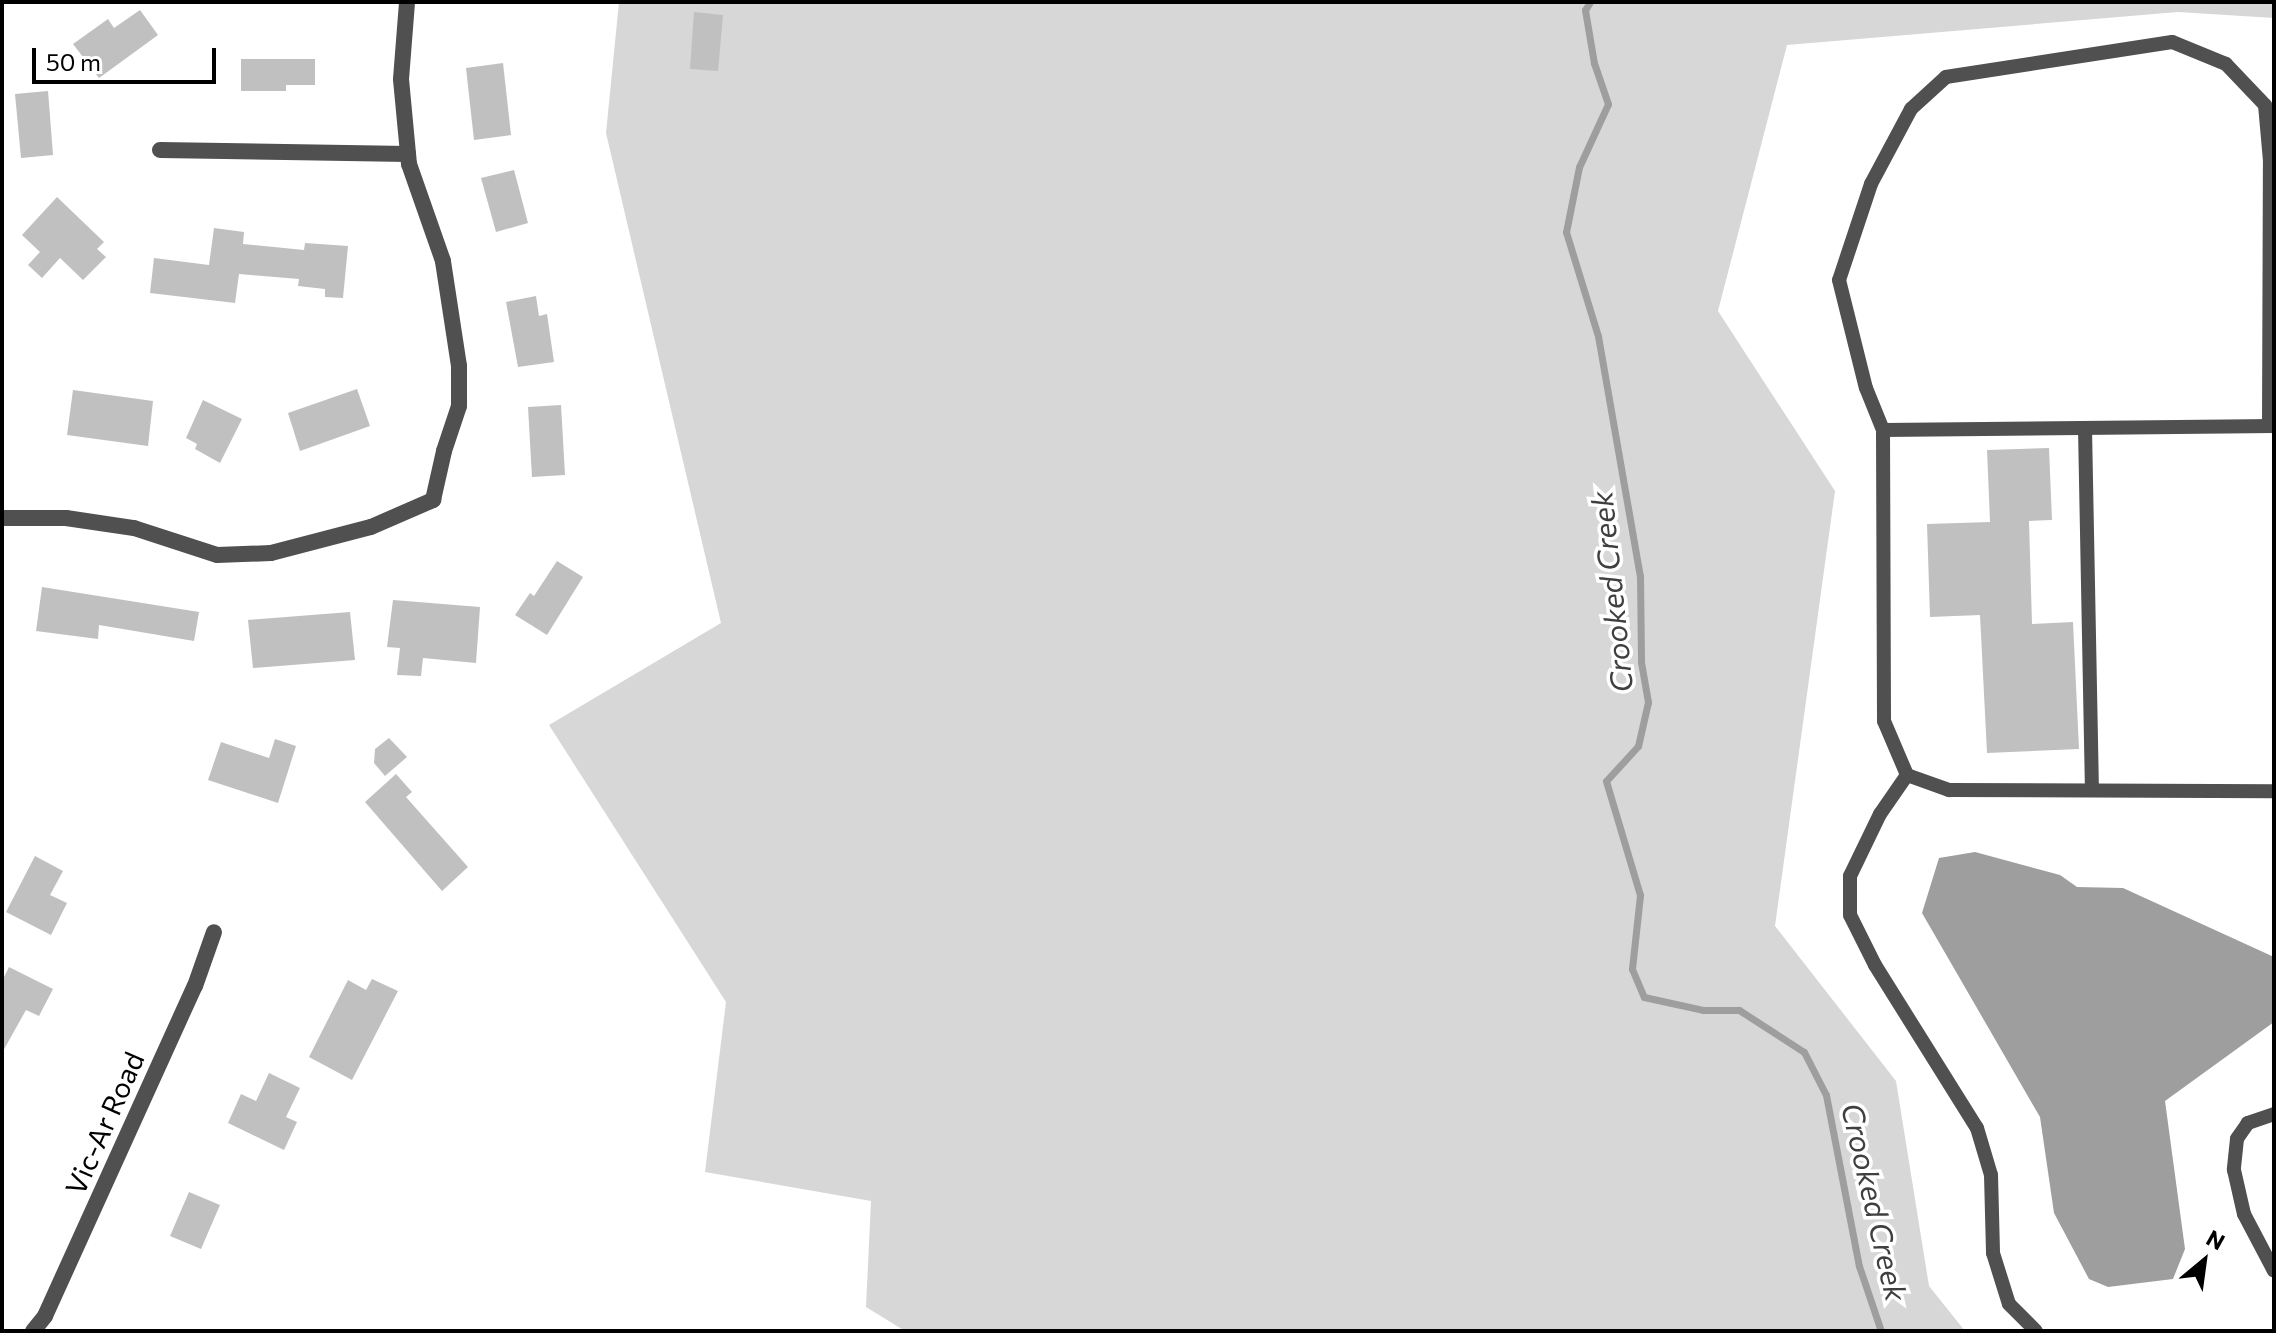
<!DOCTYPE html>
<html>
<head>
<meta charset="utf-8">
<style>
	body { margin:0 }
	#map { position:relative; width:2276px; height:1333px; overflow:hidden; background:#fff; font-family:Commissioner,sans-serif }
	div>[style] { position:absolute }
	.green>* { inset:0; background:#d7d7d7 }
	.water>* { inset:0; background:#9e9e9e }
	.stream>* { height:7px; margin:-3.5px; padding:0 3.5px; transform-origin:3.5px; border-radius:3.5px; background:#9e9e9e }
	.building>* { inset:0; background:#c0c0c0 }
	.service>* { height:14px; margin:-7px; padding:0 7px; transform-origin:7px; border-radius:7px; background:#505050 }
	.minor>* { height:16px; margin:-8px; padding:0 8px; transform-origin:8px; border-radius:8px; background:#505050 }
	span { translate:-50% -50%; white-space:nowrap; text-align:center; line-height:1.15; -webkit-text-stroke:7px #fff; paint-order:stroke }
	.street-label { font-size:28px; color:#000 }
	.water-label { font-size:30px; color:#3f3f3f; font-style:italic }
	.frame { position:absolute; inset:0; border:4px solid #000; pointer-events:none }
	.north { position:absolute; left:2164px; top:1221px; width:80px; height:80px; -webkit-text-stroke:6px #fff; paint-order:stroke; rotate:29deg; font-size:22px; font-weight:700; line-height:32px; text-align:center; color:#000 }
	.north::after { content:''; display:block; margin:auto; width:28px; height:36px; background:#000; clip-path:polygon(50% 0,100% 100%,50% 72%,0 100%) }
	.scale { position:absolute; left:32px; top:48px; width:184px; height:36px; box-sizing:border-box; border:4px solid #000; border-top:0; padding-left:10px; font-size:24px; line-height:28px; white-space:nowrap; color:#000; -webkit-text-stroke:6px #fff; paint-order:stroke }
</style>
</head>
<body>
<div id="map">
	<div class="green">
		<div style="clip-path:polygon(619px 2px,2274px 2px,2274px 18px,2178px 12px,1787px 45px,1718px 311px,1835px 491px,1775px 926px,1896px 1081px,1929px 1286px,1965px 1331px,905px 1331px,866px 1307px,871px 1201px,705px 1172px,726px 1002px,549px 725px,721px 623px,606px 133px)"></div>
	</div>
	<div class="water">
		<div style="clip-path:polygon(1975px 852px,2060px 875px,2077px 887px,2123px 888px,2274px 957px,2274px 1022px,2165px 1101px,2185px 1249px,2173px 1279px,2108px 1287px,2089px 1279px,2054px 1213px,2040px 1117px,1922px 913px,1939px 858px)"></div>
	</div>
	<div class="stream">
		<div style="left:1590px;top:2px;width:9px;rotate:122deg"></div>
		<div style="left:1585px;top:10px;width:54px;rotate:80.4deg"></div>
		<div style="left:1594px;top:63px;width:43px;rotate:71.1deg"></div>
		<div style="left:1608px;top:104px;width:69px;rotate:114.7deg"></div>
		<div style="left:1579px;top:167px;width:66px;rotate:101.3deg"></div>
		<div style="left:1566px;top:232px;width:109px;rotate:72.9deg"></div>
		<div style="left:1598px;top:336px;width:244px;rotate:80.1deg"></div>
		<div style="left:1640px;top:576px;width:86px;rotate:89.3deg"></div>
		<div style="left:1641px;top:662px;width:41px;rotate:80.1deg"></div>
		<div style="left:1648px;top:702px;width:45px;rotate:102.8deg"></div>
		<div style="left:1638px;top:746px;width:47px;rotate:132.4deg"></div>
		<div style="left:1606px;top:781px;width:119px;rotate:73.4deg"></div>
		<div style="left:1640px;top:895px;width:74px;rotate:96.2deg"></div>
		<div style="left:1632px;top:969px;width:30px;rotate:67deg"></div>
		<div style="left:1644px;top:997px;width:60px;rotate:12.4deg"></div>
		<div style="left:1703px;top:1010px;width:36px"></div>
		<div style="left:1739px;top:1010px;width:77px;rotate:32.9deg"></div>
		<div style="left:1804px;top:1052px;width:48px;rotate:62.9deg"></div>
		<div style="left:1826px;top:1095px;width:174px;rotate:79.1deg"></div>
		<div style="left:1859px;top:1266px;width:69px;rotate:71.3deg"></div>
	</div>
	<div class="building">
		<div style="clip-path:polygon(140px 10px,158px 35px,99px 78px,73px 44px,108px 19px,114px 28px)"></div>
		<div style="clip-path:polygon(694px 12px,723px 15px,718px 71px,690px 69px)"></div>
		<div style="clip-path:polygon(241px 59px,315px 59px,315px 85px,286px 85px,286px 91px,241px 91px)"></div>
		<div style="clip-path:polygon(503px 63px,511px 135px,474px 140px,466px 68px)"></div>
		<div style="clip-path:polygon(48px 91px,53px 155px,21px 158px,15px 94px)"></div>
		<div style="clip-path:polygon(514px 170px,528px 223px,496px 232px,481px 178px)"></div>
		<div style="clip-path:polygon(57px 197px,104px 242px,97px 249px,106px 257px,83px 280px,60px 258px,42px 278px,28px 265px,40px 252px,22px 235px)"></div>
		<div style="clip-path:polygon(214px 228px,244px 232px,243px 244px,304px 250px,305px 243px,348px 246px,343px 298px,325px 297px,325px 289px,298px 286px,299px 279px,239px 274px,235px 303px,150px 293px,154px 258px,209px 265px)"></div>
		<div style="clip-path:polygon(536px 296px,539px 316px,547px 314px,554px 362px,518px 367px,506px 302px)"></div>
		<div style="clip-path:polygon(357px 389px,370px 426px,300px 451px,288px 413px)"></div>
		<div style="clip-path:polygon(73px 390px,153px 401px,148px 446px,67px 435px)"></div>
		<div style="clip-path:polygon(203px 400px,242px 419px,220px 463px,195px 449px,197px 444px,186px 438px)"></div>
		<div style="clip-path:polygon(561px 405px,565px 475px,532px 477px,528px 407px)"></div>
		<div style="clip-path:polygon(2049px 448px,2052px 520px,2029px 521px,2032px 624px,2073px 622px,2079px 749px,1987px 753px,1980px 615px,1930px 617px,1927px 524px,1990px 522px,1987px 450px)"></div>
		<div style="clip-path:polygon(557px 561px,583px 577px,547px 635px,515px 615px,530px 593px,534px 596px)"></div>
		<div style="clip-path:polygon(42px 587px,199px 612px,194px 641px,99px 625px,98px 639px,36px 631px)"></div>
		<div style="clip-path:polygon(393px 600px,480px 607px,476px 663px,423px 658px,421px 676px,397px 675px,400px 648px,387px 647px)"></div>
		<div style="clip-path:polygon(350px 612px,355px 660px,253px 668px,248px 620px)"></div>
		<div style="clip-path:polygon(389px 738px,407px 757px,385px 776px,374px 763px,375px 749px)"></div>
		<div style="clip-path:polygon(275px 739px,296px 746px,278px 803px,208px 780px,221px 742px,269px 758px)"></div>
		<div style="clip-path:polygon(396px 774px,412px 792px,406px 797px,468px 867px,442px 891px,365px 802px)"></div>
		<div style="clip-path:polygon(35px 856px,63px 871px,50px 895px,67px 903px,51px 935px,6px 912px)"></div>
		<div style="clip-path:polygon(9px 967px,53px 989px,39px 1016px,26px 1010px,2px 1053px,2px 981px)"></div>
		<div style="clip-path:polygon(372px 979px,398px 991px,352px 1080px,309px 1057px,348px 980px,366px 990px)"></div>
		<div style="clip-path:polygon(269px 1073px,300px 1088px,286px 1117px,297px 1122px,284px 1150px,228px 1123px,241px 1094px,256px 1101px)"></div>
		<div style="clip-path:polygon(189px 1192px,220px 1205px,201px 1249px,170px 1236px)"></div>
	</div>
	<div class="service">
		<div style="left:2269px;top:426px;width:265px;rotate:-89.8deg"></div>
		<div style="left:2270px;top:161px;width:56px;rotate:-95.1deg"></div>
		<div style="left:2265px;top:105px;width:57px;rotate:-133.6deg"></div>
		<div style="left:2226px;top:64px;width:58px;rotate:-157.8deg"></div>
		<div style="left:2172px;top:42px;width:229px;rotate:171.2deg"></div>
		<div style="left:1946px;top:77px;width:47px;rotate:137.6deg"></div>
		<div style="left:1911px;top:109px;width:85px;rotate:118.1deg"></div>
		<div style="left:1871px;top:184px;width:101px;rotate:108.4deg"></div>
		<div style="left:1839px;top:280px;width:111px;rotate:76deg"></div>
		<div style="left:1866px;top:388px;width:45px;rotate:68deg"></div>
		<div style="left:1883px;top:430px;width:291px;rotate:89.8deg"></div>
		<div style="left:1884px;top:721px;width:59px;rotate:66.9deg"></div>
		<div style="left:1907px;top:775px;width:45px;rotate:19.7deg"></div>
		<div style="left:1949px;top:790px;width:325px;rotate:0.2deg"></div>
		<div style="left:2085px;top:428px;width:362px;rotate:88.9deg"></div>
		<div style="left:1883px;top:430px;width:391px;rotate:-0.6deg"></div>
		<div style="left:1907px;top:775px;width:47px;rotate:124.7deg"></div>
		<div style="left:1880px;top:814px;width:69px;rotate:115.8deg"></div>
		<div style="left:1850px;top:876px;width:39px;rotate:90deg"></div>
		<div style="left:1850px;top:915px;width:56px;rotate:63.4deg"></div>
		<div style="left:1875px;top:965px;width:192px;rotate:58deg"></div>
		<div style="left:1977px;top:1128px;width:49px;rotate:73.4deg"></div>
		<div style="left:1991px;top:1175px;width:78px;rotate:88.5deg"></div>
		<div style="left:1993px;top:1253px;width:53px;rotate:72.6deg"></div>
		<div style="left:2009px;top:1304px;width:38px;rotate:45deg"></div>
		<div style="left:2274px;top:1114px;width:28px;rotate:161deg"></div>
		<div style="left:2248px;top:1123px;width:19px;rotate:125deg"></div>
		<div style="left:2237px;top:1139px;width:31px;rotate:96deg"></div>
		<div style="left:2234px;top:1170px;width:45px;rotate:77.2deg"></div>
		<div style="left:2244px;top:1214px;width:64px;rotate:62.2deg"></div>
	</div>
	<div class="minor">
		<div style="left:160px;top:150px;width:248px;rotate:0.9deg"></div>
		<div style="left:2px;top:518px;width:64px"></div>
		<div style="left:66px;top:518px;width:69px;rotate:8.4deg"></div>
		<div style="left:134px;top:528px;width:87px;rotate:18deg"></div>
		<div style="left:217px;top:555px;width:54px;rotate:-2.1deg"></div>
		<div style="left:271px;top:553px;width:103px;rotate:-14.6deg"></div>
		<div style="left:371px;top:527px;width:68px;rotate:-23.5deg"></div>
		<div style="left:433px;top:500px;width:50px;rotate:-77.3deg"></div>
		<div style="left:444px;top:451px;width:47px;rotate:-71.6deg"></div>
		<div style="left:459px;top:406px;width:40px;rotate:-90deg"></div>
		<div style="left:459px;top:366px;width:106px;rotate:-98.7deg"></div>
		<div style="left:443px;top:261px;width:103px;rotate:-109.3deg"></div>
		<div style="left:409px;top:164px;width:85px;rotate:-95.4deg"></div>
		<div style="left:401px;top:79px;width:77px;rotate:-85.5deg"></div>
		<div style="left:33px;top:1331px;width:19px;rotate:-51deg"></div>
		<div style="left:45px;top:1316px;width:362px;rotate:-65.6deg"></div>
		<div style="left:195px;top:986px;width:57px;rotate:-70.6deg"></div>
	</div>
	<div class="street-label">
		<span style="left:104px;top:1123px;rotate:-66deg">Vic-Ar Road</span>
	</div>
	<div class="water-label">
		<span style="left:1611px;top:592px;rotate:-96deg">Crooked Creek</span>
		<span style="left:1875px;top:1202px;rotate:77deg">Crooked Creek</span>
	</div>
	<div class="frame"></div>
	<div class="north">N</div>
	<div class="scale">50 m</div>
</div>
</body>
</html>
